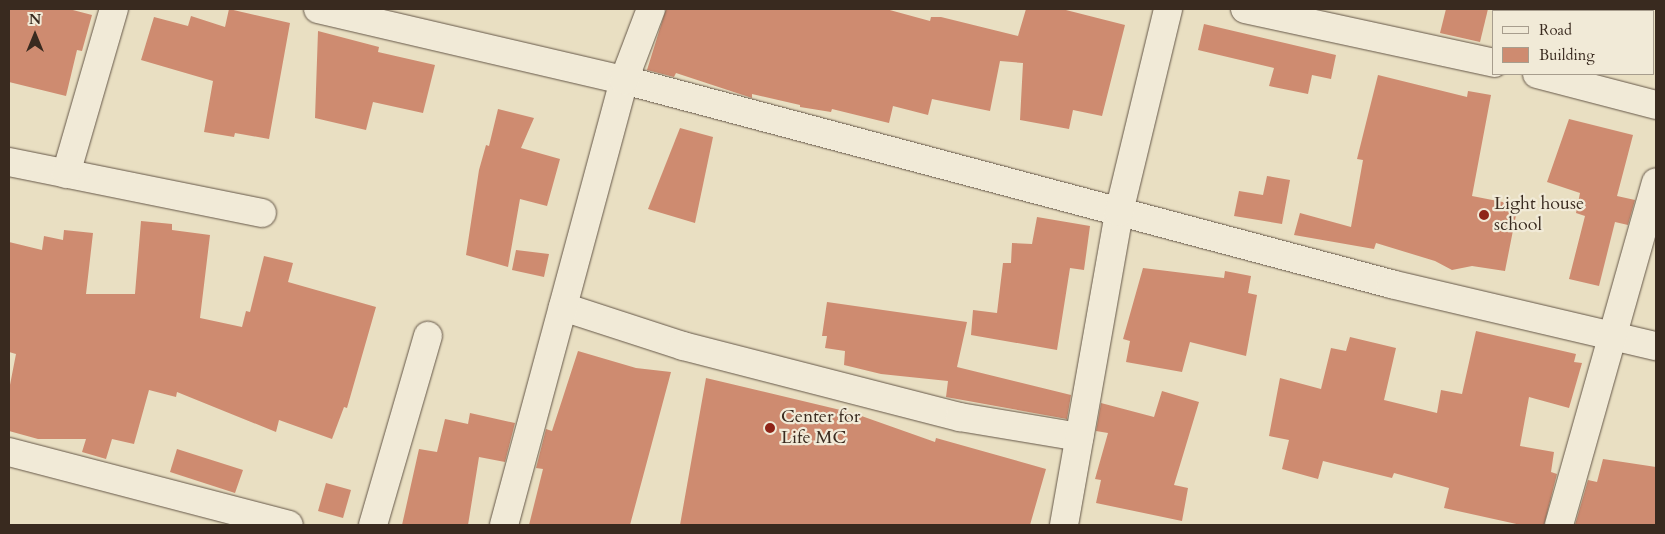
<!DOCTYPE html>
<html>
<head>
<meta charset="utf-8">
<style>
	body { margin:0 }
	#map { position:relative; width:1665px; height:534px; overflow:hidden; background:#e9dfc2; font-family:Cardo,serif }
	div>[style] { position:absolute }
	.building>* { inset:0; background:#ce8b70 }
	.roads { filter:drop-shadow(0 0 1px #655748) drop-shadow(0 0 1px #655748) }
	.minor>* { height:28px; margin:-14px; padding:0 14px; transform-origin:14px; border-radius:14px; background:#f1ead7 }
	.dots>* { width:14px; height:14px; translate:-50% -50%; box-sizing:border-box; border:2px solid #f1ead7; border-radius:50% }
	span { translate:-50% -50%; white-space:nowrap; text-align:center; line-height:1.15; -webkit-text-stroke:4.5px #f1ead7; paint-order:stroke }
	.poi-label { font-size:18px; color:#392a1f }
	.left { translate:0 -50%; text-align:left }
	.frame { position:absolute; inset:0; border:10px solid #392a1f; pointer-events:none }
	.legend { position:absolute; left:1492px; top:10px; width:162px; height:65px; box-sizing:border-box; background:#f1ead7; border:1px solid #a79d8d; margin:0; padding:6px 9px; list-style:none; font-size:15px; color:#392a1f }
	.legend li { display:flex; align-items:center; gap:10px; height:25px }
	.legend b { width:25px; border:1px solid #a79d8d }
	.north { position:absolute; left:10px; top:10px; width:50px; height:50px; -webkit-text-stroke:4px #f1ead7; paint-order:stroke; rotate:0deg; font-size:14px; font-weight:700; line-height:20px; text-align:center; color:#392a1f }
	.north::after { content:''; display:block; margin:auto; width:18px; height:22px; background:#392a1f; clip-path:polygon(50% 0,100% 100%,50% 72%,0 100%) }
</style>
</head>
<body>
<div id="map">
	<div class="building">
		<div style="clip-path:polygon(9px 9px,69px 9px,92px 15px,82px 51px,77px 50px,66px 96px,9px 82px)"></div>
		<div style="clip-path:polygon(229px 9px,290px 23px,269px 139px,235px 133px,234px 137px,204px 132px,213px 81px,141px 60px,154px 17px,188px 26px,191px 16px,225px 27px)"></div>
		<div style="clip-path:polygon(666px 9px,886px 9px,930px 21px,931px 17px,941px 17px,1018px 36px,1026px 9px,1062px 9px,1125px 25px,1102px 116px,1073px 110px,1069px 129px,1020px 120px,1023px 63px,1000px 61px,990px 111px,932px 99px,928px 115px,893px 106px,889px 123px,832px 109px,831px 112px,800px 107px,800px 105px,752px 94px,752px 98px,676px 73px,674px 77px,647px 70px)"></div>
		<div style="clip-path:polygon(1446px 9px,1488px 9px,1480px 42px,1440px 33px)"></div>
		<div style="clip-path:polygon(1204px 24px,1336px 55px,1331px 79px,1312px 75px,1308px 94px,1269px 86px,1274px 68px,1198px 50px)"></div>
		<div style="clip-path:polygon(318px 31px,379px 47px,378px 52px,435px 65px,423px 113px,373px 102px,366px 130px,315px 118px)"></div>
		<div style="clip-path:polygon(1378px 75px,1467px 97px,1468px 91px,1491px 95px,1472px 196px,1518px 205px,1505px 271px,1472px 266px,1452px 270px,1435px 261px,1376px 243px,1374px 249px,1294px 235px,1300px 213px,1351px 227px,1363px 160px,1357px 159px)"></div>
		<div style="clip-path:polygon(498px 109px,534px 118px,521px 148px,560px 159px,547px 206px,520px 199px,508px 267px,466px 255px,479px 170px,486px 145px,489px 146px)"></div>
		<div style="clip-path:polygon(1569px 119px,1633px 135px,1617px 196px,1635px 200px,1628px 225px,1615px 222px,1599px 286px,1569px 279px,1585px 216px,1576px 213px,1580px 193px,1547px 182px)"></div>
		<div style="clip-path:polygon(680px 128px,713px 137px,695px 223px,648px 209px)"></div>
		<div style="clip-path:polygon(1267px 176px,1290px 180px,1282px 224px,1234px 216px,1239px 191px,1263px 195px)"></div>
		<div style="clip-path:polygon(1037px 217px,1090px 226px,1084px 270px,1070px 268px,1057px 350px,971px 335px,973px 310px,997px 313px,1003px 263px,1011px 263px,1012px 243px,1032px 244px)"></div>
		<div style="clip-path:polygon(141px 221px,172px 224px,172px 230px,210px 235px,200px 318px,242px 327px,246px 311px,250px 312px,264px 256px,293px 263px,288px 282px,376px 307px,347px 408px,344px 407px,332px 439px,279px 420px,276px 432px,177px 392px,176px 397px,149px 390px,134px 444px,112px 439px,106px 459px,82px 452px,86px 439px,38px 439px,9px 431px,9px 390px,16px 354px,9px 352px,9px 242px,42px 250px,44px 236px,63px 240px,64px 230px,93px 233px,86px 294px,135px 294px)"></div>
		<div style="clip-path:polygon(516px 250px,549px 254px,544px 277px,512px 270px)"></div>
		<div style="clip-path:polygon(1143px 268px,1224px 278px,1225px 271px,1251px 276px,1248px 293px,1257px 295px,1246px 356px,1190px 342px,1182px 372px,1126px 362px,1130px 341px,1123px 339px)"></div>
		<div style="clip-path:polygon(827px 302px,967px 322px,957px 367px,1071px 395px,1067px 419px,946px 397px,948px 381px,881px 374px,844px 365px,845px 351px,825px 348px,827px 336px,822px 336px)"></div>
		<div style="clip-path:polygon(1476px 331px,1576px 354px,1574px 362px,1582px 363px,1569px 408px,1529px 397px,1520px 446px,1554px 452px,1551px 472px,1557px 474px,1544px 525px,1521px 525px,1444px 508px,1449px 488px,1394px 473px,1392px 478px,1323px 461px,1318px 479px,1282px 469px,1289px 440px,1269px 436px,1280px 378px,1321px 389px,1331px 348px,1346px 351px,1350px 337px,1396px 348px,1384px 400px,1437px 413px,1441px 390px,1462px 394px)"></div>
		<div style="clip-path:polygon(578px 351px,636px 368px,671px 372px,630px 525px,529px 525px,543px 469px,536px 468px,546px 429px,552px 431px)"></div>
		<div style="clip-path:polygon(706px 378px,853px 413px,935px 442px,936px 438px,1046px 469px,1030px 525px,680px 525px)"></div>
		<div style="clip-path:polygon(1162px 391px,1199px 402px,1174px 485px,1188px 488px,1182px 521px,1096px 503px,1101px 480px,1095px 479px,1108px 433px,1096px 431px,1101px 403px,1154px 417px)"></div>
		<div style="clip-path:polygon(470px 413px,515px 423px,505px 462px,479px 457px,468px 525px,402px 525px,419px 449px,437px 452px,445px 419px,468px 424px)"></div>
		<div style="clip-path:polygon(177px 449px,243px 470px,235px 493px,170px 472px)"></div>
		<div style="clip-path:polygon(1603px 459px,1656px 467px,1656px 525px,1575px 525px,1588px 480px,1597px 482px)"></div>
		<div style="clip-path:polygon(326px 483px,351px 490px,343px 518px,318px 511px)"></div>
	</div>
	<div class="roads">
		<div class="minor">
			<div style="left:318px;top:9px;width:314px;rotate:13.1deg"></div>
			<div style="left:624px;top:80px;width:794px;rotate:14.89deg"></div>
			<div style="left:1391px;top:284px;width:272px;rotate:13.2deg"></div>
			<div style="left:1245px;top:9px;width:255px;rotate:12.2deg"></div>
			<div style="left:1520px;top:11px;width:2px;rotate:-90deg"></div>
			<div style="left:1537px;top:74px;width:123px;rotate:14.6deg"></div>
			<div style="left:9px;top:162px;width:258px;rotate:11.4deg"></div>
			<div style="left:66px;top:174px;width:172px;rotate:-73.8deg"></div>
			<div style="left:563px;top:307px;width:126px;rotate:18deg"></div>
			<div style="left:683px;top:346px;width:286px;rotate:14.4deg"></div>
			<div style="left:960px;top:417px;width:121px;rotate:9.5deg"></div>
			<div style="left:9px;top:452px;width:289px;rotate:14.6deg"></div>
			<div style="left:373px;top:525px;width:197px;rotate:-73.8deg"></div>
			<div style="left:504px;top:525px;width:461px;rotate:-74.9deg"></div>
			<div style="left:624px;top:80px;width:76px;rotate:-69.2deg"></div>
			<div style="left:1064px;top:525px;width:318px;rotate:-80deg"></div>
			<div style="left:1119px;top:212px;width:209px;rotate:-76.4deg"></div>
			<div style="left:1559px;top:525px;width:356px;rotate:-74.2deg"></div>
		</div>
	</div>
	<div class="dots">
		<div style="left:1484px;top:215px;background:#8f2418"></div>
		<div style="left:770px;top:428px;background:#8f2418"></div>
	</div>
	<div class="poi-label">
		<span class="left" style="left:1494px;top:215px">Light house<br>school</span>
		<span class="left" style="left:781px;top:428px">Center for<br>Life MC</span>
	</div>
	<div class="frame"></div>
	<ul class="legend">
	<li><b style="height:6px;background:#f1ead7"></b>Road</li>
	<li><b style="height:14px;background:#ce8b70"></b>Building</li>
	</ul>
	<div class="north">N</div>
</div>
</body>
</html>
